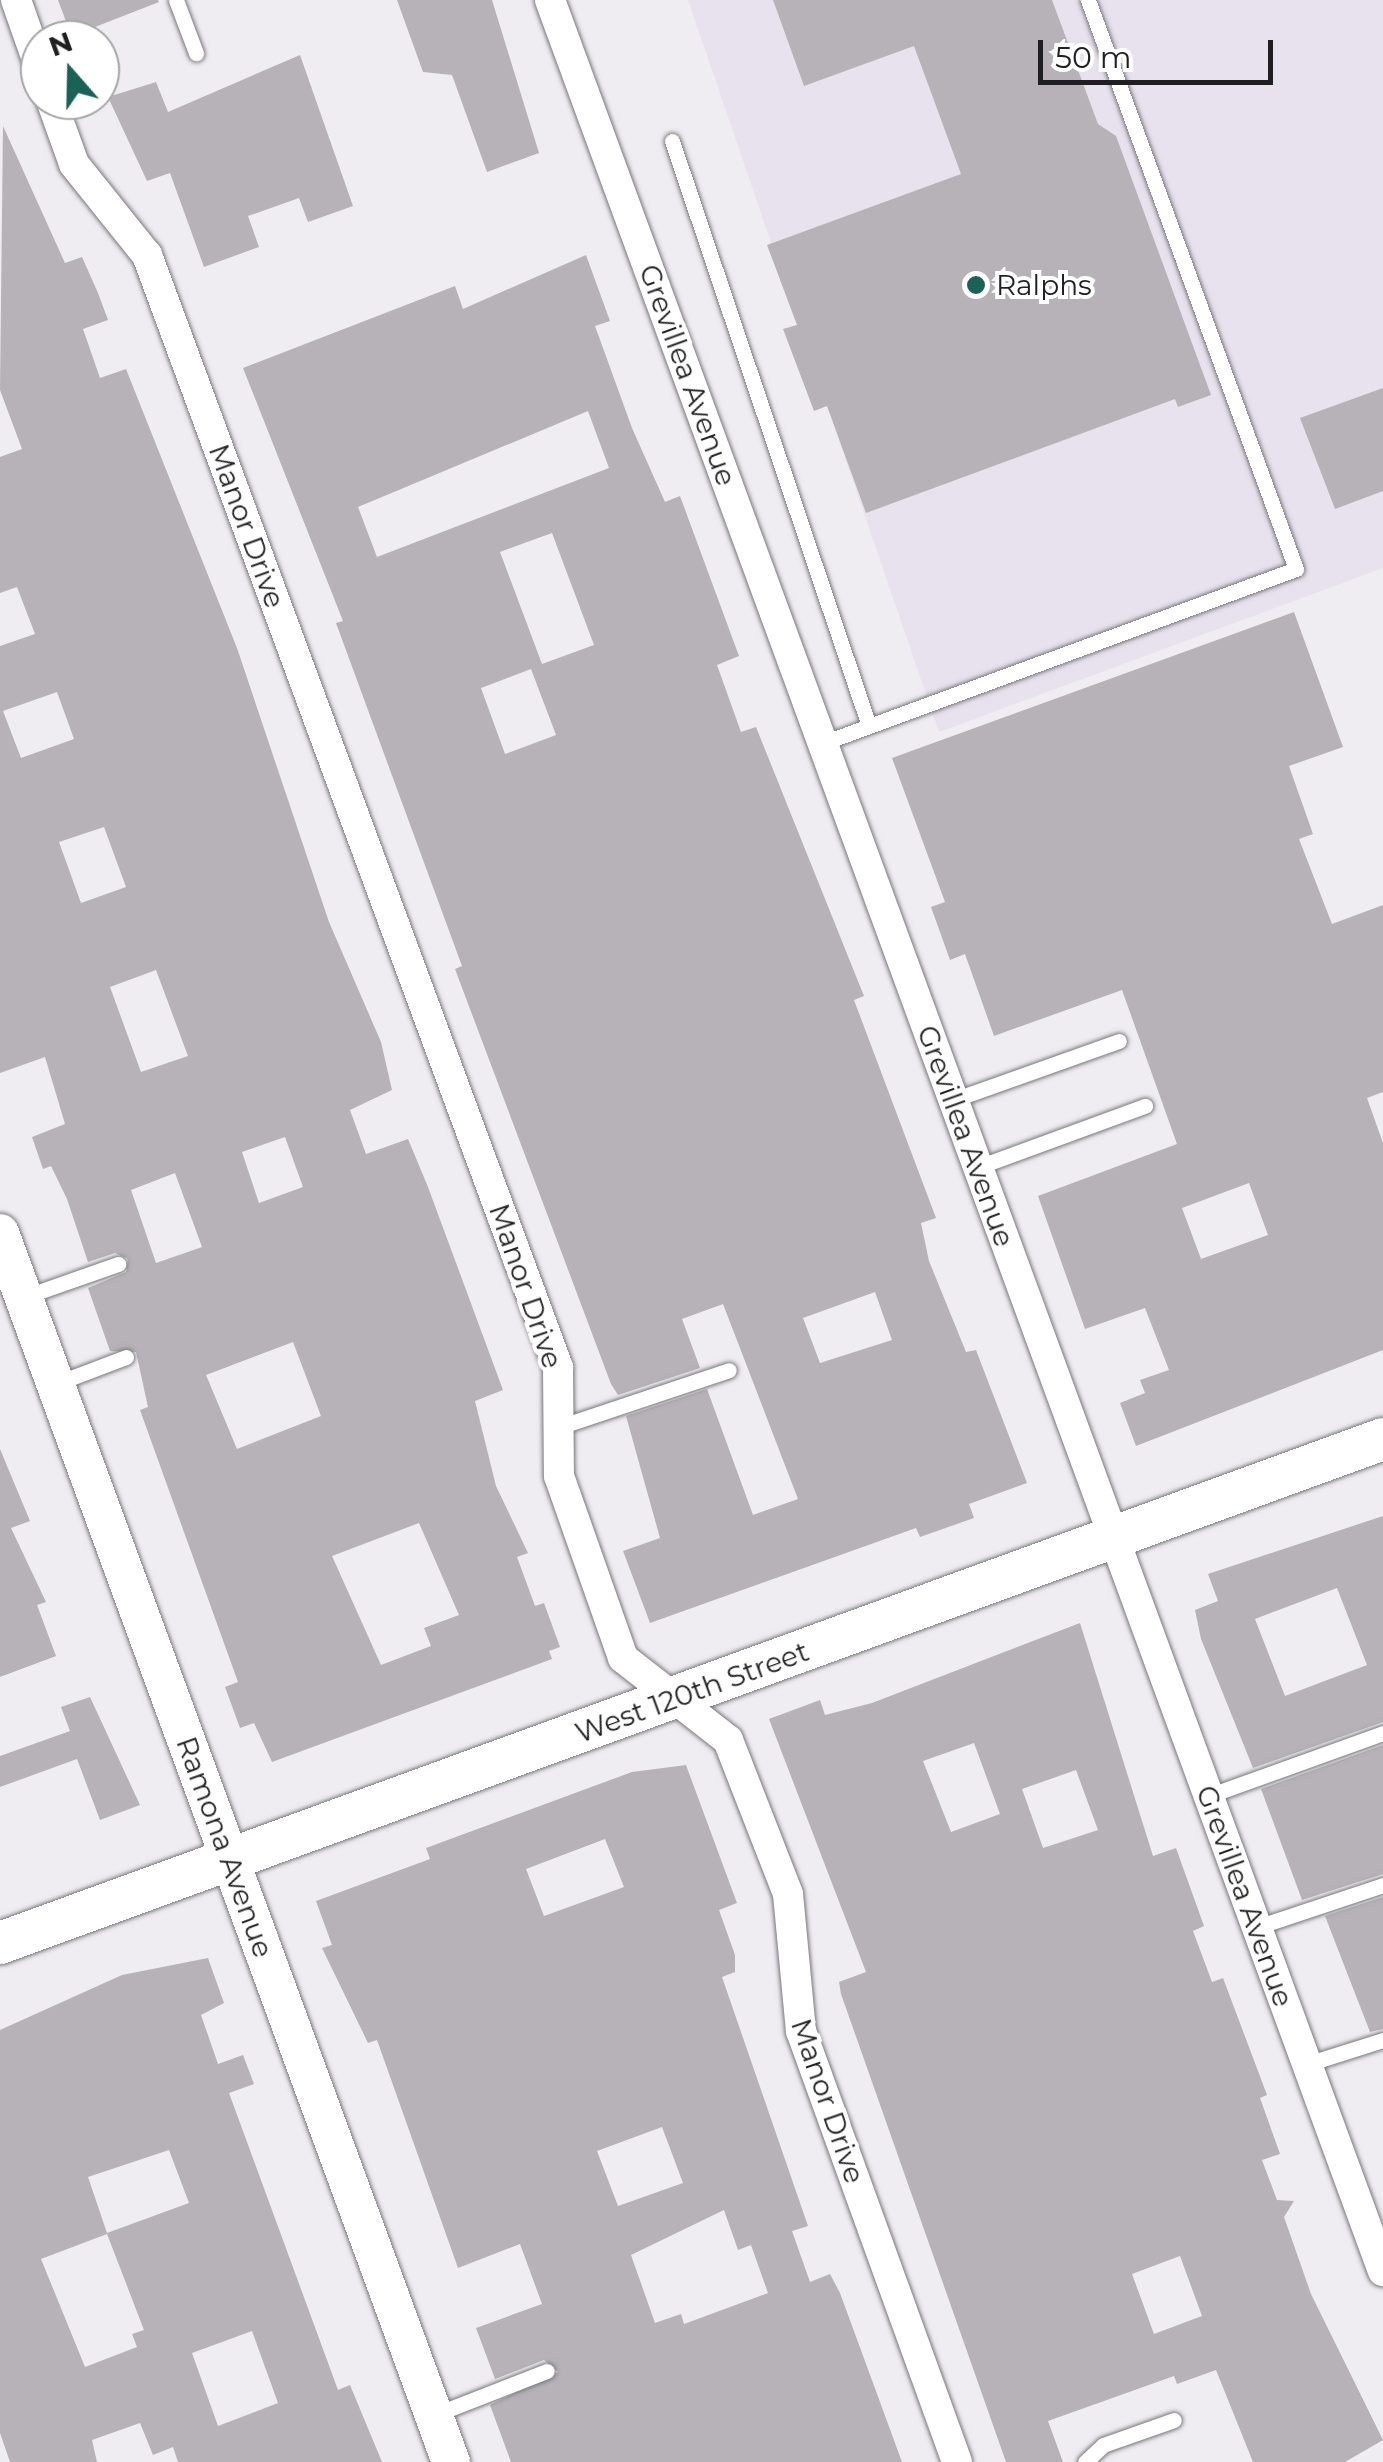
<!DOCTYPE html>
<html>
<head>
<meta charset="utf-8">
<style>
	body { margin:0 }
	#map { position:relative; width:1383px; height:2462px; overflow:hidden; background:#efecf2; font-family:Montserrat,sans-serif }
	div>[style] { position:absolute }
	.built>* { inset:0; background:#e8e1ee }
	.building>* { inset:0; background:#b6b2b8 }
	.roads { filter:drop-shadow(0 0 2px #79777c) drop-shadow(0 0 2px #79777c) }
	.service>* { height:15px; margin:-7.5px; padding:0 7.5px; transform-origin:7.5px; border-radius:7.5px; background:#fff }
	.minor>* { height:30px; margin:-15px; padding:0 15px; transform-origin:15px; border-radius:15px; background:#fff }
	.tertiary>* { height:38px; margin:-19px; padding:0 19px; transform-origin:19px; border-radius:19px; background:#fff }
	.secondary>* { height:42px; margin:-21px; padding:0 21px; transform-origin:21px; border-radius:21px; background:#fff }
	.dots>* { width:28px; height:28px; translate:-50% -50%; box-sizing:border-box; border:5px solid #fff; border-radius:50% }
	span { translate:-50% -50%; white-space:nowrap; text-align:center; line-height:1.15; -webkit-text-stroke:8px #fff; paint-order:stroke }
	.poi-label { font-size:28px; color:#1f1e20 }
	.left { translate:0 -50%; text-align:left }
	.street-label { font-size:28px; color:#1f1e20 }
	.north { position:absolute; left:20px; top:20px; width:100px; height:100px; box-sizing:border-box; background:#fff; border:2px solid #a5a5a6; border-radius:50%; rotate:340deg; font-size:28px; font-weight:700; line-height:40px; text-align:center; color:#1f1e20 }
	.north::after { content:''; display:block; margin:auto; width:35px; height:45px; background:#1b6256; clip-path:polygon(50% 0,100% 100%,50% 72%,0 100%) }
	.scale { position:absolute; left:1038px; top:40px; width:235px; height:45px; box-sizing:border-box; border:5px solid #1f1e20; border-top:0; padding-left:12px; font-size:30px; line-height:35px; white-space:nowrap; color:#1f1e20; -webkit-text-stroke:8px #fff; paint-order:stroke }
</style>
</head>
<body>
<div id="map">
	<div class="built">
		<div style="clip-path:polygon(688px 0,1383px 0,1383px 568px,939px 732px)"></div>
	</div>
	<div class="building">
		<div style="clip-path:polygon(58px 0,158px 0,159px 2px,95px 27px,100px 40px,73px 40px)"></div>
		<div style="clip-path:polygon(397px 0,492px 0,539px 153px,487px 172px,452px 75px,423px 72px)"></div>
		<div style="clip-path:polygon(773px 0,1052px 0,1098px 124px,1116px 136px,1211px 395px,1178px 407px,1175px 399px,866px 513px,827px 406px,814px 411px,783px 329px,797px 325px,767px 245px,961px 174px,914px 46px,804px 86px)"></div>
		<div style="clip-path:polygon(300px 55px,353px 206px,308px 222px,299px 198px,248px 216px,259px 247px,204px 267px,170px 173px,147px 181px,108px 97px,156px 82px,168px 112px)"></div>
		<div style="clip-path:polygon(evenodd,3px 126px,65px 263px,82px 257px,98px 293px,108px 320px,83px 329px,100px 378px,126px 369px,237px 648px,329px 922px,381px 1042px,392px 1090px,350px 1110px,366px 1154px,408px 1139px,428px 1187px,503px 1390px,475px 1401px,496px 1486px,528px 1553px,517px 1557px,535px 1606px,544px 1603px,560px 1647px,549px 1651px,552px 1659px,272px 1762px,254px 1723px,240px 1728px,225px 1687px,238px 1682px,140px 1410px,148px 1407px,136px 1352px,110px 1351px,88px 1288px,126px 1272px,128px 1259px,115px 1253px,88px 1262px,67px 1199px,51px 1166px,43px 1169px,32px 1137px,65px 1124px,45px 1057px,0 1073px,0 646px,35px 634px,17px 587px,0 593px,0 457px,22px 449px,0 390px,3px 126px,57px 692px,74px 739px,21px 758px,3px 711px,57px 692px,3px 126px,104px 827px,126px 887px,81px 903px,59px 842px,104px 827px,3px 126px,156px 970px,188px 1056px,141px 1072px,110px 987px,156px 970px,3px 126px,285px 1137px,303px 1187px,259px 1203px,242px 1152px,285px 1137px,3px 126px,175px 1173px,202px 1247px,156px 1263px,131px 1190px,175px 1173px,3px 126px,293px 1342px,321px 1416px,237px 1449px,206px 1375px,293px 1342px,3px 126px,419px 1523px,459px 1615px,424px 1628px,431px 1646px,381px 1665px,332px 1556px,419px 1523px)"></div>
		<div style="clip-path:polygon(evenodd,586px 255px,610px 321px,595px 326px,632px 428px,665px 502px,680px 496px,739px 656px,717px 665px,741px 732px,756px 727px,864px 996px,854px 1000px,936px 1218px,921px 1223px,929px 1261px,966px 1352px,976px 1350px,1027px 1483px,969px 1504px,974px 1518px,920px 1537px,916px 1528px,650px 1623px,623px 1551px,660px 1538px,626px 1416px,707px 1389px,753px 1515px,798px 1499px,723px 1304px,682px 1319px,700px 1368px,618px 1395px,611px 1384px,455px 969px,462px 966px,336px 623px,343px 621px,243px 368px,455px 286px,463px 309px,586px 255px,588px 411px,609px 468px,377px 557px,358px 507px,588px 411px,586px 255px,552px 533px,594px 645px,542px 664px,500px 552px,552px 533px,586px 255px,531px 669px,556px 735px,505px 754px,481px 688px,531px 669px,586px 255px,875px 1292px,892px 1340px,820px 1363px,803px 1318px,875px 1292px)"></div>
		<div style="clip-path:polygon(1383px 388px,1383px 491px,1335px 509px,1300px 418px)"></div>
		<div style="clip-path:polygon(evenodd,1294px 612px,1343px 747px,1289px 766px,1313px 834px,1299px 839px,1332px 924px,1383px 905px,1383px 1092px,1367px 1098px,1383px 1143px,1383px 1350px,1136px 1446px,1120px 1403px,1145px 1393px,1140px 1380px,1169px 1370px,1145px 1308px,1085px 1329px,1038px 1196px,1177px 1144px,1122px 990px,994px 1036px,965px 954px,950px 960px,931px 907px,945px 902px,892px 758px,1294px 612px,1249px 1183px,1268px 1235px,1201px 1259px,1182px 1208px,1249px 1183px)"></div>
		<div style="clip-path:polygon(0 1449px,30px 1521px,11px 1528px,46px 1602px,37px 1605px,56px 1656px,0 1677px)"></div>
		<div style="clip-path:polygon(evenodd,1383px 1516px,1383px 1722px,1253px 1768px,1201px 1639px,1195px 1610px,1218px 1601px,1208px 1574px,1383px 1516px,1337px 1588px,1367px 1665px,1285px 1696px,1255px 1619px,1337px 1588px)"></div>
		<div style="clip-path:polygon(evenodd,1080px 1623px,1153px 1856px,1176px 1848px,1204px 1926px,1193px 1931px,1212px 1982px,1223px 1978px,1267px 2095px,1260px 2098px,1280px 2154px,1262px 2160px,1277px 2200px,1294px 2201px,1284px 2217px,1311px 2294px,1383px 2440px,1345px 2462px,1253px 2462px,1216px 2370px,1177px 2384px,1174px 2376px,1048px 2421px,1063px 2462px,1006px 2462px,841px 1994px,839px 1982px,866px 1972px,769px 1719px,820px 1700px,825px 1715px,872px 1703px,1080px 1623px,974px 1743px,1000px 1814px,951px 1832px,923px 1761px,974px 1743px,1080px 1623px,1076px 1770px,1098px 1830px,1043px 1848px,1022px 1789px,1076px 1770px,1080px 1623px,1180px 2256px,1202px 2316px,1154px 2334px,1132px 2274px,1180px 2256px)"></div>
		<div style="clip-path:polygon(90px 1697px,140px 1805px,100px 1820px,77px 1759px,0 1787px,0 1756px,70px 1731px,61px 1707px)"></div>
		<div style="clip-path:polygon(1383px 1745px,1383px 1874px,1302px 1900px,1261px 1789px)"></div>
		<div style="clip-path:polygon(evenodd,686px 1765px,737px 1903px,719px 1910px,735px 1955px,735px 1972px,722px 1977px,808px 2226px,792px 2231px,810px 2282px,830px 2274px,840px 2293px,902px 2462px,511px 2462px,490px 2405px,558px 2372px,544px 2360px,495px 2379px,476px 2328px,542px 2304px,520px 2244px,458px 2268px,377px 2040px,368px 2043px,322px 1948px,332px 1945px,316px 1901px,430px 1859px,426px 1848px,632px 1772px,686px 1765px,605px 1839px,624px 1887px,544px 1916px,526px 1869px,605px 1839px,686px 1765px,662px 2127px,683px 2183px,618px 2206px,597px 2151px,662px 2127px,686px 1765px,724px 2210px,738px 2250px,751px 2245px,768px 2293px,684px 2324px,681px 2314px,655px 2323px,631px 2255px,724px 2210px)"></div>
		<div style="clip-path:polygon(1383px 1897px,1383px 2029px,1370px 2032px,1325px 1916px)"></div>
		<div style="clip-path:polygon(evenodd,208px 1958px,224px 2003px,201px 2015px,218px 2064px,243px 2055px,254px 2084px,229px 2093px,338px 2390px,350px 2385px,382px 2462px,178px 2462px,173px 2447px,153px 2455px,140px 2423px,92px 2440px,97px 2462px,10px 2462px,0 2433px,0 2030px,122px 1975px,208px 1958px,169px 2150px,189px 2203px,107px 2233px,88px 2177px,169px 2150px,208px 1958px,107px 2234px,144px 2330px,132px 2334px,137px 2347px,85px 2367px,41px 2259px,107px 2234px,208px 1958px,252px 2331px,278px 2403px,218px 2426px,192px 2353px,252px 2331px)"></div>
	</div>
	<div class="roads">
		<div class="service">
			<div style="left:176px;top:0;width:57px;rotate:69.3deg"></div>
			<div style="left:672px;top:141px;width:614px;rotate:71.39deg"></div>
			<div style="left:823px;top:743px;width:504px;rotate:-20.2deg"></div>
			<div style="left:1296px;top:569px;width:606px;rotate:-110.08deg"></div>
			<div style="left:953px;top:1100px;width:176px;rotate:-19.6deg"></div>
			<div style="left:978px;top:1167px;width:178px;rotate:-20.1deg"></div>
			<div style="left:24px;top:1297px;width:100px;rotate:-19.3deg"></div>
			<div style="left:55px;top:1384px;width:76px;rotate:-20.8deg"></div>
			<div style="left:559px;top:1427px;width:179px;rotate:-18.5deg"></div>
			<div style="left:1208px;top:1796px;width:186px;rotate:-19.8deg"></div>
			<div style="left:1257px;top:1927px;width:133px;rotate:-18.4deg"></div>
			<div style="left:1307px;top:2064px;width:80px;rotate:-17.5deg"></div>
			<div style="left:434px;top:2415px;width:121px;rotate:-21.3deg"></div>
			<div style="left:1085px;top:2462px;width:25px;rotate:-43deg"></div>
			<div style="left:1103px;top:2445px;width:75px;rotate:-19.4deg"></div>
		</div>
		<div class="minor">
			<div style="left:16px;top:0;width:72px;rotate:70.6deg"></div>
			<div style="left:550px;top:0;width:2419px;rotate:69.86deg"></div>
			<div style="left:51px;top:100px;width:68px;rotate:70.2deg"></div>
			<div style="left:74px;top:164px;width:117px;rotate:51.3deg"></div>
			<div style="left:147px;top:255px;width:1186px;rotate:69.72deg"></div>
			<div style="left:558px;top:1367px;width:109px;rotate:89.5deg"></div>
			<div style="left:559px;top:1476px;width:193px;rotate:70.6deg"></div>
			<div style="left:623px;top:1658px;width:133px;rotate:38deg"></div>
			<div style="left:728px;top:1740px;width:165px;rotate:68.7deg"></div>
			<div style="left:788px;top:1894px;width:138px;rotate:84.6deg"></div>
			<div style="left:801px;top:2031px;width:458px;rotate:70.1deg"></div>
		</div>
		<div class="tertiary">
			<div style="left:0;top:1233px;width:1309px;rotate:69.85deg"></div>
		</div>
		<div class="secondary">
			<div style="left:0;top:1943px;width:1472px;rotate:-20.02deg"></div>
		</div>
	</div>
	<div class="dots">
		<div style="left:976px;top:285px;background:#1b6256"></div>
	</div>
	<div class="poi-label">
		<span class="left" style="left:996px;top:285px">Ralphs</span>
	</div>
	<div class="street-label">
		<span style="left:688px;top:375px;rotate:70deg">Grevillea Avenue</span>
		<span style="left:247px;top:526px;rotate:70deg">Manor Drive</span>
		<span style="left:966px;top:1136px;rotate:70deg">Grevillea Avenue</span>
		<span style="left:526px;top:1286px;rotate:71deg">Manor Drive</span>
		<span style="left:692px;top:1692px;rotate:-20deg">West 120th Street</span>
		<span style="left:225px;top:1847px;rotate:70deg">Ramona Avenue</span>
		<span style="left:1245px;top:1896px;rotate:70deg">Grevillea Avenue</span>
		<span style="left:828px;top:2101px;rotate:71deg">Manor Drive</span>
	</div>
	<div class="north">N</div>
	<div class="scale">50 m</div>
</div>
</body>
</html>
